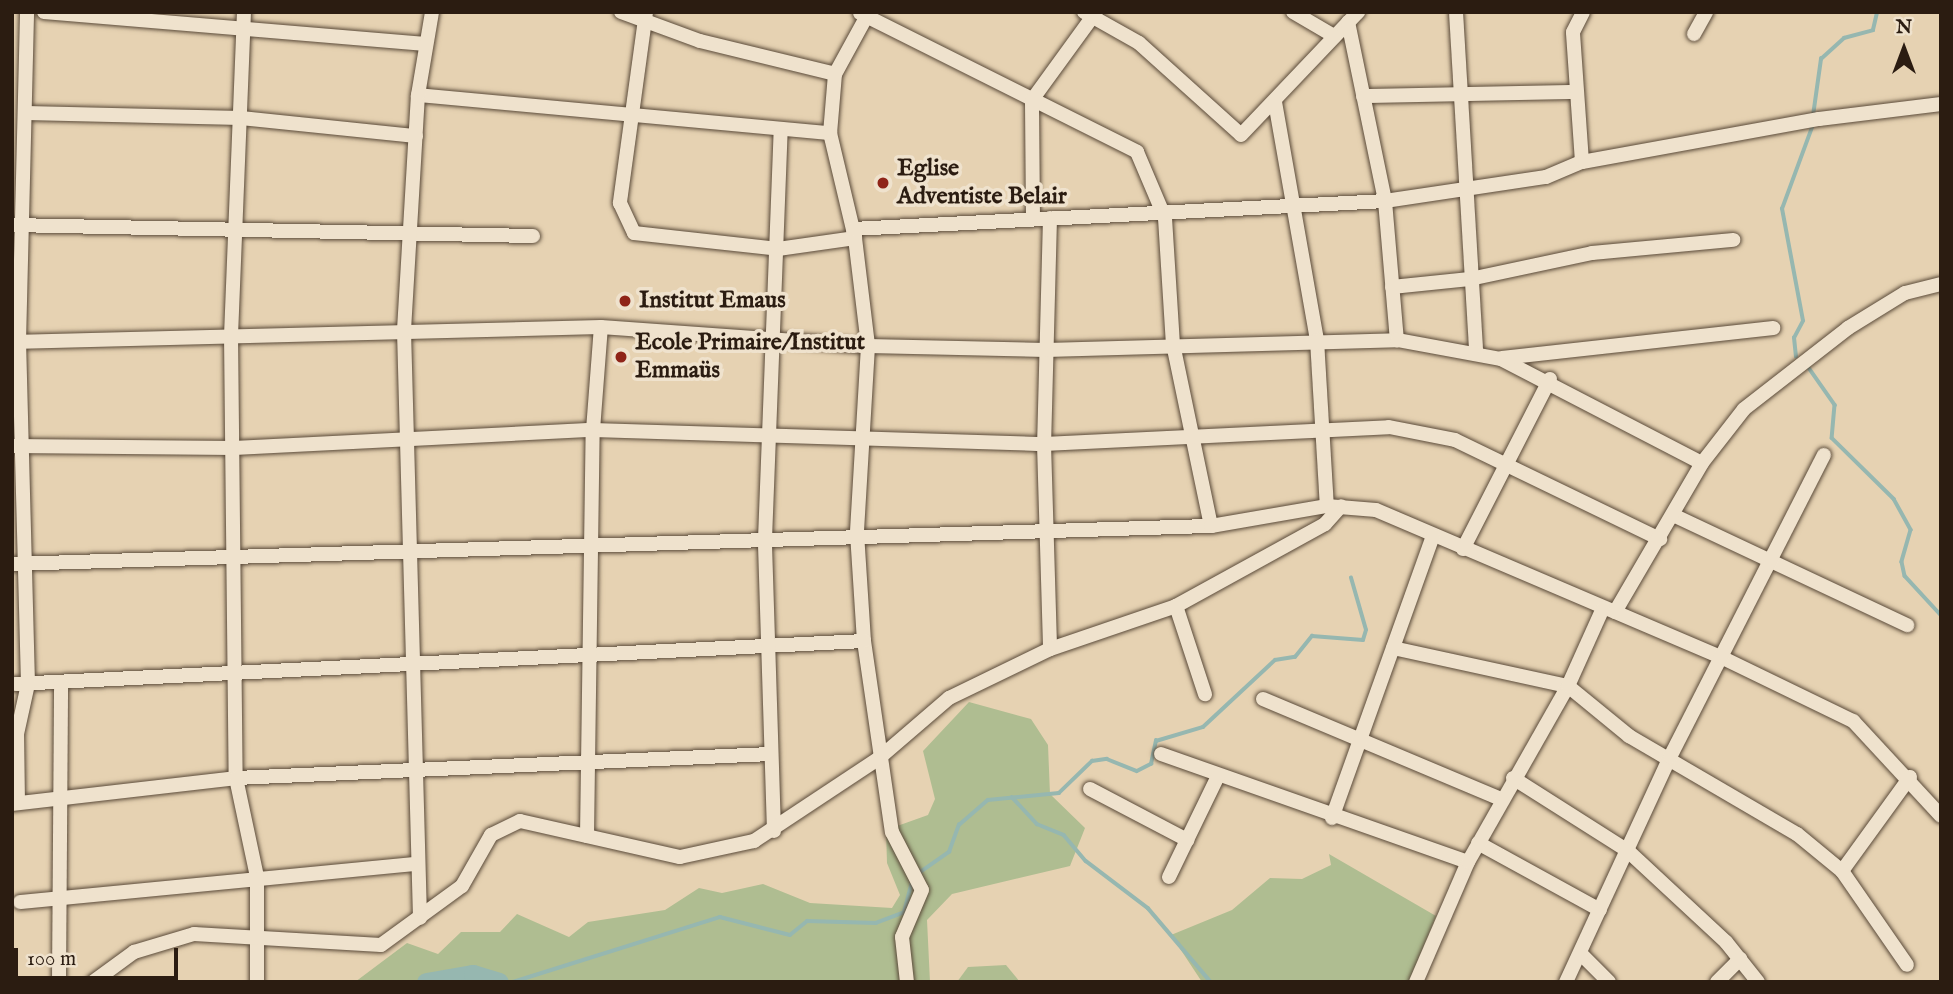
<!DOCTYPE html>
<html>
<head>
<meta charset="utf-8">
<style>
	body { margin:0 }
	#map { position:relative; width:1953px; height:994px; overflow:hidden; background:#e6d2b2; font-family:"IM FELL English",serif }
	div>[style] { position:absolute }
	.green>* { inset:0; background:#afbd91 }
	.stream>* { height:3.5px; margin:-1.75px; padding:0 1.75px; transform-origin:1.75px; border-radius:1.75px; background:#96b7b0 }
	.river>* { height:19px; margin:-9.5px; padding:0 9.5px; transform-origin:9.5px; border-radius:9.5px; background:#96b7b0 }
	.roads { filter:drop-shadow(0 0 2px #5a4a39) drop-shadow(0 0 2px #5a4a39) }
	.minor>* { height:14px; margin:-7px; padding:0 7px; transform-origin:7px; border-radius:7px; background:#efe2cd }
	.dots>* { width:19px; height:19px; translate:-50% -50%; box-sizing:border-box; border:4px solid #efe2cd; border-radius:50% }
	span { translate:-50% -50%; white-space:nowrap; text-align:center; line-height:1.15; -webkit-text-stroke:7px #efe2cd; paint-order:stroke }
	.poi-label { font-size:24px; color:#2b1c11; font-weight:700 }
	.left { translate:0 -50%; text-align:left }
	.frame { position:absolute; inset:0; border:14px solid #2b1c11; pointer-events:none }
	.north { position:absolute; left:1869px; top:14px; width:70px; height:70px; -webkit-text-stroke:5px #efe2cd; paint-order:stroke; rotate:0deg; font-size:19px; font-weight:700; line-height:28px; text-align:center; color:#2b1c11 }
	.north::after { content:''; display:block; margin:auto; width:24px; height:32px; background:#2b1c11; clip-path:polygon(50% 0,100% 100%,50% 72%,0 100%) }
	.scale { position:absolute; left:14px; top:948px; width:164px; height:32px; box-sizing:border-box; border:4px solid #2b1c11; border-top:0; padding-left:9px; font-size:21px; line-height:24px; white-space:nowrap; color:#2b1c11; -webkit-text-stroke:5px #efe2cd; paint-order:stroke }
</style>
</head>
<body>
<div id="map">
	<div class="green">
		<div style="clip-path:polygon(969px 702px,1031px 719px,1048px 745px,1050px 794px,1085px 828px,1070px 866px,952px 894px,927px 920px,930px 982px,355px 982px,407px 943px,438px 954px,461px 932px,500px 932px,517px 914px,569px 937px,588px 922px,665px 910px,699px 888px,722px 893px,763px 884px,810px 903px,892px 908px,900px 895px,887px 863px,886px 830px,928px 815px,935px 799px,923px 751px)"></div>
		<div style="clip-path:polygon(1329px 854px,1436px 916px,1409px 982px,1202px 982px,1171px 935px,1232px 910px,1270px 878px,1302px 879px,1331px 865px)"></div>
		<div style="clip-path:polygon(1006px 965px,1020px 982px,957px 982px,968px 967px)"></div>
	</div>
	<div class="stream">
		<div style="left:1813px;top:116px;width:58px;rotate:-82deg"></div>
		<div style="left:1821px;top:59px;width:31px;rotate:-42deg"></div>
		<div style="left:1844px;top:38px;width:30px;rotate:-15deg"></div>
		<div style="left:1873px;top:30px;width:18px;rotate:-77deg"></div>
		<div style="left:1796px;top:357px;width:19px;rotate:-96deg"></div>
		<div style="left:1794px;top:338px;width:19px;rotate:-62deg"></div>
		<div style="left:1803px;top:321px;width:114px;rotate:-100.6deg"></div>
		<div style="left:1782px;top:209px;width:93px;rotate:-69.8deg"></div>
		<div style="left:1807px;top:365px;width:49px;rotate:55deg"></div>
		<div style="left:1835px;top:405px;width:33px;rotate:95deg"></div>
		<div style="left:1832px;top:438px;width:87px;rotate:44.5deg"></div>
		<div style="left:1894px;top:499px;width:35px;rotate:61deg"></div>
		<div style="left:1911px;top:530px;width:33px;rotate:106deg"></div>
		<div style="left:1902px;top:562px;width:14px;rotate:78deg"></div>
		<div style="left:1905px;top:576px;width:53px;rotate:47.3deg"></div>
		<div style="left:1012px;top:797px;width:37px;rotate:47deg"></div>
		<div style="left:1037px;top:824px;width:29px;rotate:22deg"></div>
		<div style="left:1064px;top:835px;width:34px;rotate:50deg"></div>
		<div style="left:1086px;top:861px;width:78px;rotate:37.2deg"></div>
		<div style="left:1148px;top:908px;width:97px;rotate:49.6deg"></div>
		<div style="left:919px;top:873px;width:37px;rotate:-35deg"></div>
		<div style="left:949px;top:852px;width:29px;rotate:-70deg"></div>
		<div style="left:959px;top:825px;width:38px;rotate:-41deg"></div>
		<div style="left:988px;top:800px;width:71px;rotate:-5.6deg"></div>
		<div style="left:1059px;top:793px;width:46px;rotate:-44.1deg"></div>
		<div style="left:1092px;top:761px;width:15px;rotate:-8deg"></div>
		<div style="left:1107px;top:759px;width:32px;rotate:22deg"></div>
		<div style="left:1137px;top:771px;width:16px;rotate:-27deg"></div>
		<div style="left:1151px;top:764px;width:24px;rotate:-78deg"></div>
		<div style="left:1156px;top:741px;width:49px;rotate:-16.6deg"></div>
		<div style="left:1203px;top:727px;width:98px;rotate:-42.9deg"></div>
		<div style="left:1275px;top:660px;width:20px;rotate:-9deg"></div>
		<div style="left:1295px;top:657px;width:27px;rotate:-51deg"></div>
		<div style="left:1312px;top:636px;width:51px;rotate:4.5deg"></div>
		<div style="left:1363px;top:640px;width:10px;rotate:-73deg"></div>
		<div style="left:1366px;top:630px;width:54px;rotate:-106.1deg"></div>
		<div style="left:513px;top:982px;width:217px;rotate:-17.4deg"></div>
		<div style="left:720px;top:917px;width:72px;rotate:14.4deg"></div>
		<div style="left:790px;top:935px;width:22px;rotate:-39deg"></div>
		<div style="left:807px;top:921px;width:69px;rotate:1.7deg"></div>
		<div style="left:876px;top:923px;width:30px;rotate:-21deg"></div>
		<div style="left:904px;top:912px;width:31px;rotate:-75deg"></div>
	</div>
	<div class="river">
		<div style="left:426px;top:982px;width:48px;rotate:-9.7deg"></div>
		<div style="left:473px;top:974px;width:27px;rotate:17deg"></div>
	</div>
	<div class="roads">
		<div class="minor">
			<div style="left:44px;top:12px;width:383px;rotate:4.8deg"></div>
			<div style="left:244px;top:12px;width:322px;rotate:92.3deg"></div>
			<div style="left:231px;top:334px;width:444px;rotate:89.4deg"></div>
			<div style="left:236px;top:778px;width:101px;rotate:78deg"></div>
			<div style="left:257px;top:877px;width:105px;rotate:90deg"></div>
			<div style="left:621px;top:12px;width:84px;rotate:20.2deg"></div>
			<div style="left:700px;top:41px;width:139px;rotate:13.7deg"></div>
			<div style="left:646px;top:12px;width:193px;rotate:97.8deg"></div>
			<div style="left:620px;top:203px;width:33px;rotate:65deg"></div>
			<div style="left:634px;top:233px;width:145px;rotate:6.3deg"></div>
			<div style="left:778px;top:249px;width:78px;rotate:-8.1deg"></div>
			<div style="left:869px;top:12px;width:71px;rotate:118.7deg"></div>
			<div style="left:835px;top:74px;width:59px;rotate:94.8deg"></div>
			<div style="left:830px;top:133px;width:108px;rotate:76.6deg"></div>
			<div style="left:855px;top:238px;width:109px;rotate:83.1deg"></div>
			<div style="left:868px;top:346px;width:187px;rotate:93.4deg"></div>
			<div style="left:857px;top:533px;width:108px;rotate:86.3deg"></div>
			<div style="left:864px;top:641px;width:193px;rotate:81.7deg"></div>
			<div style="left:892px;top:832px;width:65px;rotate:62.7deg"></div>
			<div style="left:922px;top:890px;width:51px;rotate:113.1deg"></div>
			<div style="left:902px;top:937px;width:45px;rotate:83.7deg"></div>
			<div style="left:1084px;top:12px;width:63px;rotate:29.4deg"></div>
			<div style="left:1139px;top:43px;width:137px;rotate:42deg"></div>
			<div style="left:1241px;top:135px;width:170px;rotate:-46.4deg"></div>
			<div style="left:1293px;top:12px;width:48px;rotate:30.3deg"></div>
			<div style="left:1456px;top:12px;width:340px;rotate:86.6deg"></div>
			<div style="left:860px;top:13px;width:310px;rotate:26.6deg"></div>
			<div style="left:1137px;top:152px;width:72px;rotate:67deg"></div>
			<div style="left:1165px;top:218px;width:126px;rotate:86.4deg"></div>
			<div style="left:1173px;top:344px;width:186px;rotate:78.2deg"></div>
			<div style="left:1348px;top:22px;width:183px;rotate:78.3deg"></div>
			<div style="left:1385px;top:201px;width:140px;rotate:85.1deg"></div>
			<div style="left:1694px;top:34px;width:25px;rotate:-61deg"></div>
			<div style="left:418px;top:95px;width:414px;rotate:5.3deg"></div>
			<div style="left:1363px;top:96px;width:212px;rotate:-1.1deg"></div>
			<div style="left:1275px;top:102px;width:242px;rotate:80deg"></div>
			<div style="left:1317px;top:340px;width:166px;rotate:86.6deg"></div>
			<div style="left:26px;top:113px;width:215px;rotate:1.3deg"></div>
			<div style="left:241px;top:118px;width:176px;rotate:5.9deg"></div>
			<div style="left:1582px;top:162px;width:130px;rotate:-94deg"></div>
			<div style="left:1573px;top:32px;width:22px;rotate:-63deg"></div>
			<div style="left:1033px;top:218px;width:118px;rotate:-90.5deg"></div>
			<div style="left:1032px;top:100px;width:109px;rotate:-54deg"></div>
			<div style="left:1050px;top:218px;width:226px;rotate:91.5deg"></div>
			<div style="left:1044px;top:444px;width:205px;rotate:88.3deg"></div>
			<div style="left:12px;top:225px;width:521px;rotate:1.21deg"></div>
			<div style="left:853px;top:229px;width:533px;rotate:-3.01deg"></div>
			<div style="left:1385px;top:201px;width:163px;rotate:-8.5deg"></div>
			<div style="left:1546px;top:177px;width:39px;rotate:-23deg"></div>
			<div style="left:1582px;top:162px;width:241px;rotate:-10.3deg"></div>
			<div style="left:1819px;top:119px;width:123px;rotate:-7deg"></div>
			<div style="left:1392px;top:287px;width:78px;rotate:-5.9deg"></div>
			<div style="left:1470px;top:279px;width:125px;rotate:-12deg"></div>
			<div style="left:1592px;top:253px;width:142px;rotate:-5.3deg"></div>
			<div style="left:12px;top:342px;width:589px;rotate:-1.46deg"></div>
			<div style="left:601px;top:327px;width:268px;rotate:4.1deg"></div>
			<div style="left:868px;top:346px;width:178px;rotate:1.3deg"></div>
			<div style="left:1046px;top:350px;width:351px;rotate:-1.6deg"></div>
			<div style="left:1397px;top:340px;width:106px;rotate:10.4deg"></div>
			<div style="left:1501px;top:359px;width:226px;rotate:27.4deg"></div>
			<div style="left:1502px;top:358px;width:273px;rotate:-6.3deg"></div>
			<div style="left:12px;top:446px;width:222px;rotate:0.5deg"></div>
			<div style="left:234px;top:448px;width:359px;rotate:-2.9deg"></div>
			<div style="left:593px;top:430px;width:451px;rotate:1.8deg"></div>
			<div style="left:1044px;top:444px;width:345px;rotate:-2.8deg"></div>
			<div style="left:1389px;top:427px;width:67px;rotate:11.1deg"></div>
			<div style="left:1455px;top:440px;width:228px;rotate:25.8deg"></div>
			<div style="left:1673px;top:515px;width:259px;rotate:25.2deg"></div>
			<div style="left:1463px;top:549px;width:191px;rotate:-62.9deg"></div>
			<div style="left:12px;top:564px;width:1200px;rotate:-1.82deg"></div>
			<div style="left:1211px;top:526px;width:118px;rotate:-9.8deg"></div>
			<div style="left:1327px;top:506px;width:49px;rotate:4.7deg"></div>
			<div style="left:1376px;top:510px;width:375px;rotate:23.1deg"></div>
			<div style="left:1721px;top:657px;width:147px;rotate:25.9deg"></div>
			<div style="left:1853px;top:721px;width:129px;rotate:47.2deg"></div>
			<div style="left:1176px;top:606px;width:93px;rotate:71.8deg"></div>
			<div style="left:1615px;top:612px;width:173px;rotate:-59.7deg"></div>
			<div style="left:1702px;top:463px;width:68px;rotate:-52.1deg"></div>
			<div style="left:1744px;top:409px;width:132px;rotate:-37.9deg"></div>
			<div style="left:1848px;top:328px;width:67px;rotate:-31.6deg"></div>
			<div style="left:1905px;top:293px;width:37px;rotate:-14deg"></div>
			<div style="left:1393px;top:648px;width:179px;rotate:12.3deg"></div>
			<div style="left:1568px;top:686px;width:79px;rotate:39.3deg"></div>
			<div style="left:1629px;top:736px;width:194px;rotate:30.3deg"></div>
			<div style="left:1797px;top:834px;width:58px;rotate:39.4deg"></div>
			<div style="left:1842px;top:871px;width:114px;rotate:55.3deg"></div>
			<div style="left:15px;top:684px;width:850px;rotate:-2.9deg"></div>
			<div style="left:1263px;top:699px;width:258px;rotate:22.8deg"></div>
			<div style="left:1161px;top:754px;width:325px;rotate:19.4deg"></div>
			<div style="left:1513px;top:778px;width:136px;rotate:32.4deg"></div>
			<div style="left:1628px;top:851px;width:134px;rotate:42.9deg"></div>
			<div style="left:1726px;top:942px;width:51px;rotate:51.3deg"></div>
			<div style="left:1090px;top:789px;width:110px;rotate:27.7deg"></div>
			<div style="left:18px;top:803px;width:69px;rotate:-90.8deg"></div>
			<div style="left:17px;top:734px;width:51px;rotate:-77.6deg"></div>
			<div style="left:28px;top:684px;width:342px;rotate:-91.5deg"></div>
			<div style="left:19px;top:342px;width:330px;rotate:-88.6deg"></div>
			<div style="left:12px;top:804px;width:226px;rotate:-6.6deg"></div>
			<div style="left:236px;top:778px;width:535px;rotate:-2.57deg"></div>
			<div style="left:1332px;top:818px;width:300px;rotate:-70.3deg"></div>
			<div style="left:774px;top:831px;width:292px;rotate:-91.8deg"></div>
			<div style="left:765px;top:539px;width:409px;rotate:-87.8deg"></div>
			<div style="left:587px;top:836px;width:406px;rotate:-89.2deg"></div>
			<div style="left:593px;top:430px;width:103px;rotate:-85.6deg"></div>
			<div style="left:1478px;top:843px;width:139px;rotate:28.8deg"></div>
			<div style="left:1842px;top:871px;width:116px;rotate:-54.1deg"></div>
			<div style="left:1169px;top:877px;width:112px;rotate:-64.1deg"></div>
			<div style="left:20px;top:902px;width:397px;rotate:-5.5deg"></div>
			<div style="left:420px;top:918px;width:588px;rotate:-91.56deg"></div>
			<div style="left:404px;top:330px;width:235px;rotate:-86.6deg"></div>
			<div style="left:418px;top:95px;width:84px;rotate:-80.4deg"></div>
			<div style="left:1580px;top:953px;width:41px;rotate:45deg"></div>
			<div style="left:59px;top:982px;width:298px;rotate:-89.6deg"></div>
			<div style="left:93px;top:982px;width:51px;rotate:-36.2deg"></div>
			<div style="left:134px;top:952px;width:63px;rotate:-16.7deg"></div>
			<div style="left:194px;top:934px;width:187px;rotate:3.4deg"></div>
			<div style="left:381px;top:945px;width:100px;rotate:-36.1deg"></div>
			<div style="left:462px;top:886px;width:59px;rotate:-60.4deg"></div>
			<div style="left:491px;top:835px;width:32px;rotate:-26deg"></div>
			<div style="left:520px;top:821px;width:164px;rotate:12.7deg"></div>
			<div style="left:680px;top:857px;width:76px;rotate:-12.2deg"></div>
			<div style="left:754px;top:841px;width:149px;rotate:-33.5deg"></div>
			<div style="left:878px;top:759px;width:94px;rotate:-40.7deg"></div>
			<div style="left:949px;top:698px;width:112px;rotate:-25.9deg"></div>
			<div style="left:1050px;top:649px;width:133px;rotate:-18.8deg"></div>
			<div style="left:1176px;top:606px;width:170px;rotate:-28.8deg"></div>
			<div style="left:1325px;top:524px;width:24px;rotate:-48deg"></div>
			<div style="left:1416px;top:982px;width:131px;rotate:-66.6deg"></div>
			<div style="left:1468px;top:862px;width:202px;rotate:-60.4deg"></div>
			<div style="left:1568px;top:686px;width:85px;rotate:-65.8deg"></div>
			<div style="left:1566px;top:982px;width:248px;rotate:-65.2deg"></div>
			<div style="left:1670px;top:757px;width:339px;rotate:-63deg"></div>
			<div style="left:1717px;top:982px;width:33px;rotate:-45deg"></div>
		</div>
	</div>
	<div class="dots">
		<div style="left:883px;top:183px;background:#8f2418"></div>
		<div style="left:625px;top:301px;background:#8f2418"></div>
		<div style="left:621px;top:357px;background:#8f2418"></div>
	</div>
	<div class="poi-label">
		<span class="left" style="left:897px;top:183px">Eglise<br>Adventiste Belair</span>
		<span class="left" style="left:639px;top:301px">Institut Emaus</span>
		<span class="left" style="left:635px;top:357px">Ecole Primaire/Institut<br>Emmaüs</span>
	</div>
	<div class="frame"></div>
	<div class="north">N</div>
	<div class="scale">100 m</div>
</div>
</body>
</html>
